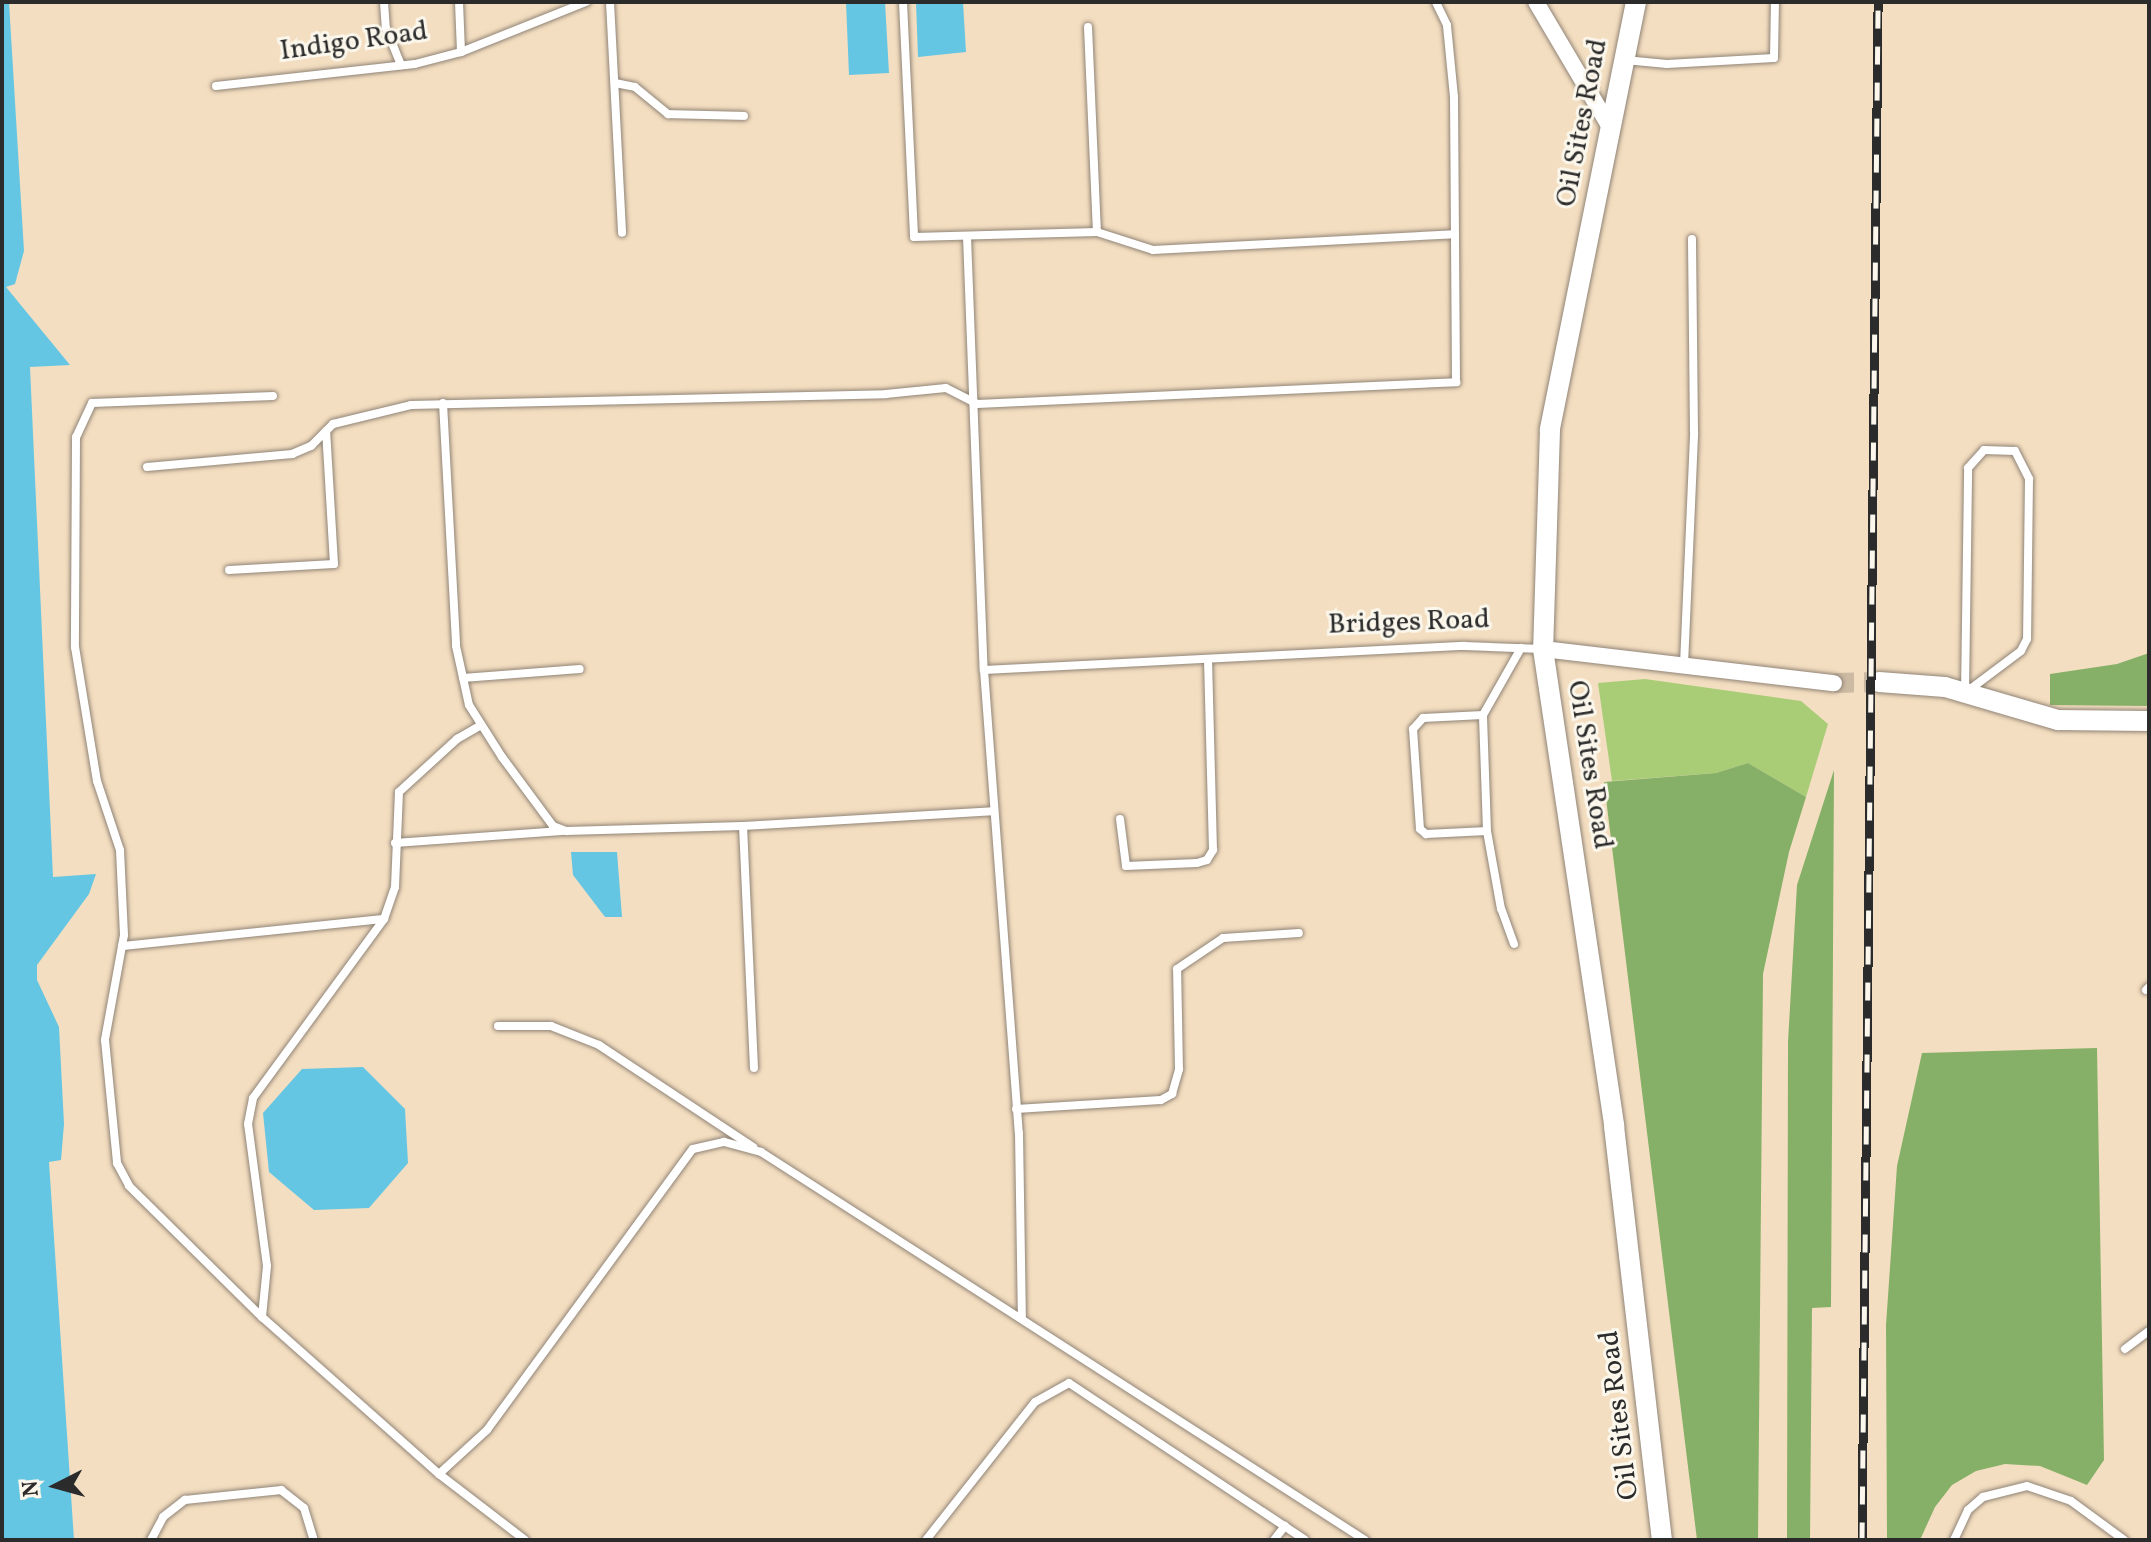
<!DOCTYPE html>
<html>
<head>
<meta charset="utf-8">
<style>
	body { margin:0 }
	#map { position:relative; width:2151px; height:1542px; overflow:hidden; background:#f4dec1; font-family:Vollkorn,serif }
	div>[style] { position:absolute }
	.green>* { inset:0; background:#a8cd76 }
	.forest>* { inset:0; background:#86b067 }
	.water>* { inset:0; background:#64c6e2 }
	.tertiary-tunnel>* { height:20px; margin-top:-10px; transform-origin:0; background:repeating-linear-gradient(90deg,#ccbaa3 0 20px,transparent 0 30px) }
	.roads { filter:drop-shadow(0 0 2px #908476) drop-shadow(0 0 2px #908476) }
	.service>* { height:8px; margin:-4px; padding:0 4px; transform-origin:4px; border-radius:4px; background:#fff }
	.minor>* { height:16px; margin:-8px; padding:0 8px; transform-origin:8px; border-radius:8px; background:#fff }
	.tertiary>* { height:20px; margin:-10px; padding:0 10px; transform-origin:10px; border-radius:10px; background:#fff }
	.rail>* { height:9px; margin-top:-4.5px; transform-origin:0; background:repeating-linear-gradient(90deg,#fbf7ec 0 18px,#2b2b2b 0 36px); box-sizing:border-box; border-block:2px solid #2b2b2b }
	span { translate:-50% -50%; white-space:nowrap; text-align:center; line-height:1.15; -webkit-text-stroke:6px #fbf7ec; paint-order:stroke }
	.street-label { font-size:28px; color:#2b2b2b }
	.frame { position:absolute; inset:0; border:4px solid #2b2b2b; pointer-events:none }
	.north { position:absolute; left:16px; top:1446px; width:80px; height:80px; -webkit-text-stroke:6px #fbf7ec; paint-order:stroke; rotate:264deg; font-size:22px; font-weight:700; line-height:32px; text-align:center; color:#2b2b2b }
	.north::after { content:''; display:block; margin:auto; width:28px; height:36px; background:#2b2b2b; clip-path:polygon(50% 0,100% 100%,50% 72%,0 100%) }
</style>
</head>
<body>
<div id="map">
	<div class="green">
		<div style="clip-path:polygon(1645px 679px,1801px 701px,1828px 724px,1806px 797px,1748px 763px,1716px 773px,1612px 781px,1598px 683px)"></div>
	</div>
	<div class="forest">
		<div style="clip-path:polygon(2149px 653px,2149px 706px,2050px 705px,2050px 674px,2117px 664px)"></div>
		<div style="clip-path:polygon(1748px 763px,1806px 797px,1789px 852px,1763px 974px,1758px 1540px,1697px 1540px,1604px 782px,1716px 773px)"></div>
		<div style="clip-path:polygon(1834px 770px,1831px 1307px,1812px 1308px,1810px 1540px,1787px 1540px,1788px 1042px,1797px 885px)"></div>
		<div style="clip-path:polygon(2097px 1048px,2104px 1460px,2087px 1485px,2040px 1466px,2005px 1464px,1976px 1471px,1952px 1485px,1935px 1507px,1920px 1540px,1887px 1540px,1886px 1325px,1897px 1166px,1922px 1053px)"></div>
	</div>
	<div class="water">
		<div style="clip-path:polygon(2px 2px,9px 2px,24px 251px,15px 284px,6px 287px,70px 365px,30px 367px,53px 877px,96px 874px,89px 894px,37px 965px,37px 980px,59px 1027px,64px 1124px,61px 1160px,49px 1162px,74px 1540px,2px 1540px)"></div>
		<div style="clip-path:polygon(846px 2px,885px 2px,889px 73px,849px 75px)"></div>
		<div style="clip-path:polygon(916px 2px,963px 2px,966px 52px,918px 57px)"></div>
		<div style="clip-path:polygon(571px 852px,617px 852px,622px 917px,605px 917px,573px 875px)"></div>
		<div style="clip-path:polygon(363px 1067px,405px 1109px,408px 1163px,369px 1208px,314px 1210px,269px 1172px,263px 1113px,302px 1069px)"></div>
	</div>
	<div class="tertiary-tunnel">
		<div style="left:1834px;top:683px;width:45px;rotate:-1.3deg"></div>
	</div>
	<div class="roads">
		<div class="service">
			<div style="left:384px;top:2px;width:26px;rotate:86deg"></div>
			<div style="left:386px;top:28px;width:40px;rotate:68deg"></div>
			<div style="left:459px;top:2px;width:50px;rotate:87.7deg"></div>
			<div style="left:610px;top:2px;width:231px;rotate:87deg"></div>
			<div style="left:903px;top:2px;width:235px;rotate:87.3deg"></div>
			<div style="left:914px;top:237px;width:183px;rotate:-1.6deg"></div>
			<div style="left:1097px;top:232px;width:59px;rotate:17.8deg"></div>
			<div style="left:1153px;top:250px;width:302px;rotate:-3deg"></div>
			<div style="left:1088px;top:27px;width:205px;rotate:87.5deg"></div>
			<div style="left:1625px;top:60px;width:42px;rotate:5.4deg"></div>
			<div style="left:1667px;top:64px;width:107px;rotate:-3.2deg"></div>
			<div style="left:1774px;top:58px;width:56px;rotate:-89deg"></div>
			<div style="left:615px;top:83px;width:20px;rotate:11deg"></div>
			<div style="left:635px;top:87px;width:43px;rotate:39.3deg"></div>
			<div style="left:668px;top:114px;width:76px;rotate:1.5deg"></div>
			<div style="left:216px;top:86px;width:200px;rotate:-6.3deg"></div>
			<div style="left:415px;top:64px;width:48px;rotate:-14.6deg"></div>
			<div style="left:461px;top:52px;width:135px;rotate:-21.8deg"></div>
			<div style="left:967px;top:237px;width:433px;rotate:87.8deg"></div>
			<div style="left:984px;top:670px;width:464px;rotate:85.7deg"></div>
			<div style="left:1019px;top:1133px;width:185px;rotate:89.1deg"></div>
			<div style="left:273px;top:396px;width:181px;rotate:177.8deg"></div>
			<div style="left:92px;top:403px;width:38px;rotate:115deg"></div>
			<div style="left:76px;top:437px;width:210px;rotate:90.3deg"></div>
			<div style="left:75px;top:647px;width:136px;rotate:80.7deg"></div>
			<div style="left:97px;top:781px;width:73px;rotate:71.6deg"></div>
			<div style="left:120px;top:850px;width:85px;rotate:87.3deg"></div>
			<div style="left:124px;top:935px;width:107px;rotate:100.3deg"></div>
			<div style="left:105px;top:1040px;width:124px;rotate:84.4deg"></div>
			<div style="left:117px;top:1163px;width:26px;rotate:62deg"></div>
			<div style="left:129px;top:1186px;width:187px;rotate:44.6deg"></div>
			<div style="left:262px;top:1317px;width:237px;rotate:41.6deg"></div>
			<div style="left:439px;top:1474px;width:108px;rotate:37.5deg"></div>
			<div style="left:443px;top:403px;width:243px;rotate:86.9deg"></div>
			<div style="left:456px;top:646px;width:60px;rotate:77.6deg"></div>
			<div style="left:469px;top:705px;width:62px;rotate:57.6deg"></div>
			<div style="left:502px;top:757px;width:86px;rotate:53.5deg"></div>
			<div style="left:553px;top:826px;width:14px;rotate:21deg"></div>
			<div style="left:566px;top:831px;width:177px;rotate:-1.6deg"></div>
			<div style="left:1984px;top:450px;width:31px;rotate:2deg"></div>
			<div style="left:2015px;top:451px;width:31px;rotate:63deg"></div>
			<div style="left:2029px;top:479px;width:160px;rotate:90.7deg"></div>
			<div style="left:2027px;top:639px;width:13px;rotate:117deg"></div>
			<div style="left:2021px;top:651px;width:70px;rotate:143.1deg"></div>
			<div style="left:1965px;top:693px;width:225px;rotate:-89.2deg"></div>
			<div style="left:1968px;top:468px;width:24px;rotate:-48deg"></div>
			<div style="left:147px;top:467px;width:146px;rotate:-5.1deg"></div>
			<div style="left:292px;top:454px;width:21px;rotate:-23deg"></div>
			<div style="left:311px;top:446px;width:31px;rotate:-45deg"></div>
			<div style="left:333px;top:424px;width:80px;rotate:-13.7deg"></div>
			<div style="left:411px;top:405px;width:475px;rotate:-1.3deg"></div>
			<div style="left:886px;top:394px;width:60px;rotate:-5.7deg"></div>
			<div style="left:946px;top:388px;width:35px;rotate:27deg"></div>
			<div style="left:977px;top:404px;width:480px;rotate:-2.6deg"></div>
			<div style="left:1456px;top:382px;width:285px;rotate:-90.4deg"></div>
			<div style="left:1454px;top:97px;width:72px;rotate:-95.6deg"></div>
			<div style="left:1447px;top:25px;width:25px;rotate:-116deg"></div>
			<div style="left:229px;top:570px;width:105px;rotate:-3.3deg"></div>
			<div style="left:334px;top:564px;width:133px;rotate:-93.4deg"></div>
			<div style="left:1684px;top:665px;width:233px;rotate:-87.5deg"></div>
			<div style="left:1694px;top:432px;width:193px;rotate:-90.6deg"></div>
			<div style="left:984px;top:670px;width:481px;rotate:-2.9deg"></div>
			<div style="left:1464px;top:646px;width:78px;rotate:2.2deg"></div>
			<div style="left:463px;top:678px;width:117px;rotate:-4.4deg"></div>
			<div style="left:1483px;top:715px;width:60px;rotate:177.1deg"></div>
			<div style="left:1423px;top:718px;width:15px;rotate:132deg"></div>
			<div style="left:1413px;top:729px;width:100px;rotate:86deg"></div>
			<div style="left:1420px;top:829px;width:8px;rotate:40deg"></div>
			<div style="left:1426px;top:834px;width:61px;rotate:-2.8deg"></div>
			<div style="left:1120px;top:819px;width:47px;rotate:82.7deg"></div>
			<div style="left:1126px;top:866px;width:71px;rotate:-2.4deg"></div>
			<div style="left:1197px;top:863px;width:10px;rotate:-17deg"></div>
			<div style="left:1207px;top:860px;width:12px;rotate:-59deg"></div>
			<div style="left:1213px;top:850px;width:191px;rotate:-91.5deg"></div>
			<div style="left:395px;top:843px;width:167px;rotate:-4.1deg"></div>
			<div style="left:1514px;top:944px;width:37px;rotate:-110deg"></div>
			<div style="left:1501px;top:909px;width:79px;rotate:-100.2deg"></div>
			<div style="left:1487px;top:831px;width:116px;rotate:-92deg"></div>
			<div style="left:1483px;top:715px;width:77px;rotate:-60.4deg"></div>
			<div style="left:122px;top:946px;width:263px;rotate:-5.9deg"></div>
			<div style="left:2146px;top:990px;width:4px;rotate:-45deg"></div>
			<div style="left:498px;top:1026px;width:53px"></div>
			<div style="left:551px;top:1026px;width:52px;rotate:21.6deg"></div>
			<div style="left:599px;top:1045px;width:185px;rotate:33.5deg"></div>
			<div style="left:754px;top:1068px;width:242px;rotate:-92.6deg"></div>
			<div style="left:743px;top:826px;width:250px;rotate:-3.4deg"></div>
			<div style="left:1016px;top:1109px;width:145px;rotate:-3.6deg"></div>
			<div style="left:1161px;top:1100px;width:13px;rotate:-29deg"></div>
			<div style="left:1172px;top:1094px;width:26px;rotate:-74deg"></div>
			<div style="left:1179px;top:1069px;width:100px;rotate:-91.1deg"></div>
			<div style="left:1177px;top:969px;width:55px;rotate:-34deg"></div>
			<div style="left:1223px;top:938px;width:76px;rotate:-3.8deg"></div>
			<div style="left:262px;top:1317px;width:51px;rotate:-84.4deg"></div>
			<div style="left:267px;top:1266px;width:143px;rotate:-97.6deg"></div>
			<div style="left:248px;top:1124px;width:26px;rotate:-79deg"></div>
			<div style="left:253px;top:1098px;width:222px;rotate:-53.8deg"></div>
			<div style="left:384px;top:919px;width:34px;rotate:-71deg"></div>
			<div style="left:395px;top:887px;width:95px;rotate:-87.6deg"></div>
			<div style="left:399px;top:792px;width:79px;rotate:-42.4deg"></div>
			<div style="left:457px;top:739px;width:28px;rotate:-30deg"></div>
			<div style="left:2125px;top:1349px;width:30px;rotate:-37deg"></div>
			<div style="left:439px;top:1474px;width:65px;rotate:-42.5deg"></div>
			<div style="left:487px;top:1430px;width:348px;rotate:-53.8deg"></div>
			<div style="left:693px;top:1149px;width:32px;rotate:-13deg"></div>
			<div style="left:724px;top:1142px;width:38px;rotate:15deg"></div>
			<div style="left:761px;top:1152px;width:718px;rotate:32.72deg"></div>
			<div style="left:151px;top:1540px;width:26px;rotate:-62deg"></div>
			<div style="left:163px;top:1517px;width:28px;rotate:-38deg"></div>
			<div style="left:185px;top:1500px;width:97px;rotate:-5.9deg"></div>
			<div style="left:281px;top:1490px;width:29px;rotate:38deg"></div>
			<div style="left:304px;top:1508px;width:34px;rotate:73deg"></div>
			<div style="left:926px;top:1540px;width:176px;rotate:-51.7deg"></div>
			<div style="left:1035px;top:1402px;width:39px;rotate:-29deg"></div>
			<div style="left:1069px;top:1383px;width:283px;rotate:33.6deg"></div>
			<div style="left:1274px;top:1540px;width:18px;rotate:-52deg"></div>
			<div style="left:1954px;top:1540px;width:33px;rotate:-65deg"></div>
			<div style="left:1968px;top:1510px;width:20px;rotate:-41deg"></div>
			<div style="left:1983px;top:1497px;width:45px;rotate:-14deg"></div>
			<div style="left:2027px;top:1486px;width:46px;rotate:18.8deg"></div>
			<div style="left:2071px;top:1501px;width:66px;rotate:36.3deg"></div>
		</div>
		<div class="minor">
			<div style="left:1536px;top:2px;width:145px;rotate:59.4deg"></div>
			<div style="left:1543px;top:649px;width:293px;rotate:6.7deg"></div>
		</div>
		<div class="tertiary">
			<div style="left:1636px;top:2px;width:437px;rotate:101.4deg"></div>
			<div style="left:1550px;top:430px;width:219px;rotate:91.8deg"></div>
			<div style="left:1543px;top:649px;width:482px;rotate:81.5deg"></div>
			<div style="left:1614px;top:1126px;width:417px;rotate:83.4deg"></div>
			<div style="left:1879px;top:682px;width:66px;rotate:4.3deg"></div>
			<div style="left:1945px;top:687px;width:118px;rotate:16.3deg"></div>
			<div style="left:2058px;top:720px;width:91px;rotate:0.6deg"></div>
		</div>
	</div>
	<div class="rail">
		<div style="left:1862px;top:1540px;width:1538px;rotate:-89.4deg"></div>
	</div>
	<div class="street-label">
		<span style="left:354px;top:42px;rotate:-8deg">Indigo Road</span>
		<span style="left:1583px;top:123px;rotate:-79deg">Oil Sites Road</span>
		<span style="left:1409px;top:623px;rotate:-2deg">Bridges Road</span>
		<span style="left:1589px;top:765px;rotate:81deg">Oil Sites Road</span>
		<span style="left:1620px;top:1415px;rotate:-97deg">Oil Sites Road</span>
	</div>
	<div class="frame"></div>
	<div class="north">N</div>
</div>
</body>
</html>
